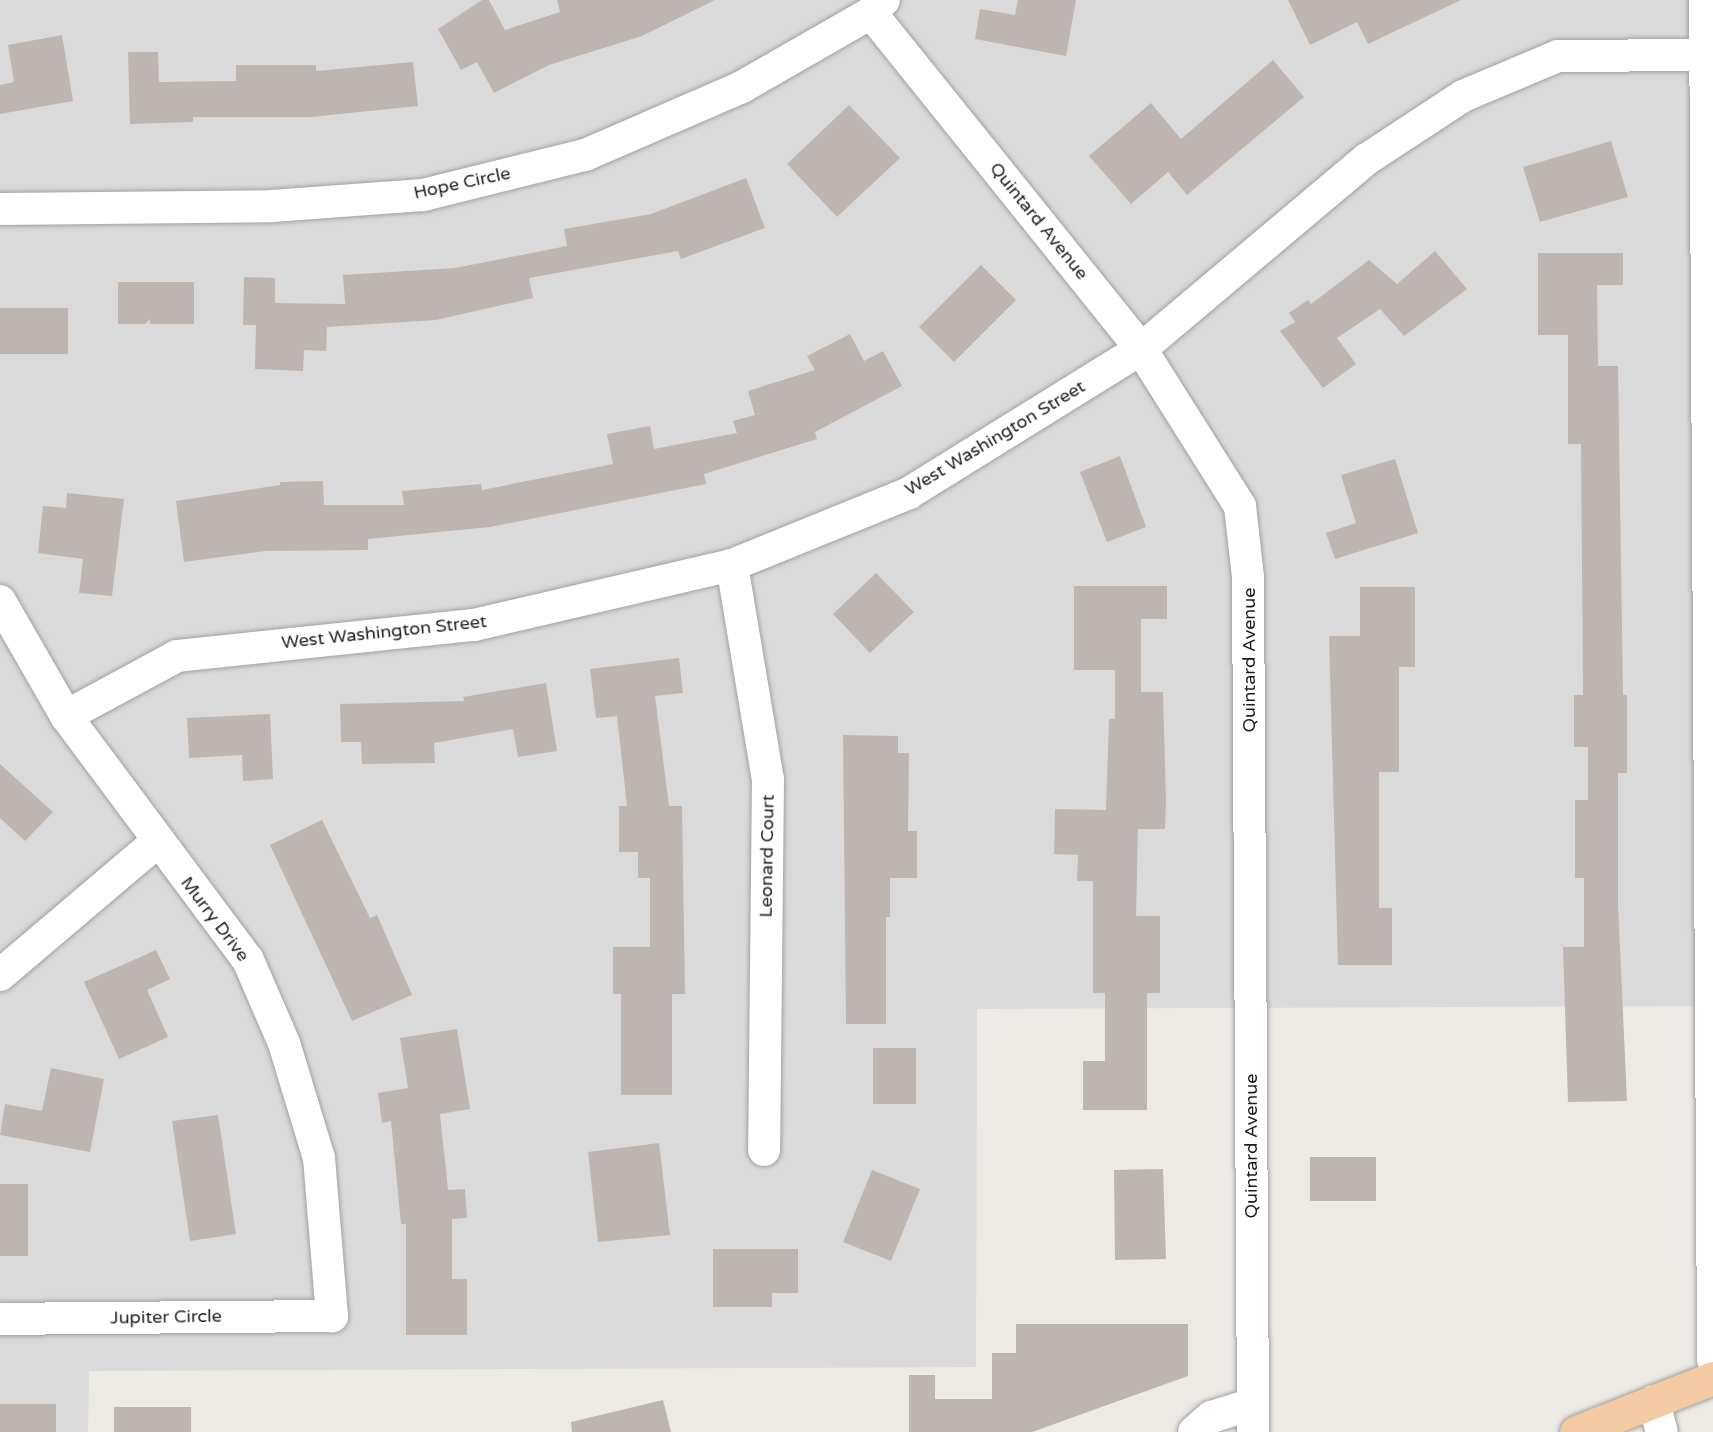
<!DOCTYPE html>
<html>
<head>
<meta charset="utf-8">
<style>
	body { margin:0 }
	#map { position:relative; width:1713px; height:1432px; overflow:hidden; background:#ede9e4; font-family:"Varela Round",sans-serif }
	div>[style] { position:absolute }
	.residential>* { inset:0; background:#dbdada }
	.building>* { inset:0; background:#beb5b1 }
	.roads { filter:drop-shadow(0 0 2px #a1a1a1) drop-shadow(0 0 2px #a1a1a1) }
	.minor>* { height:32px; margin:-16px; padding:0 16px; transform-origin:16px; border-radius:16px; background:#fff }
	.major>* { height:33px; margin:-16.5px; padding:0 16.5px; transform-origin:16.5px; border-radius:16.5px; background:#f4caa3 }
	span { translate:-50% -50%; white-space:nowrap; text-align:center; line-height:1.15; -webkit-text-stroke:5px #fff; paint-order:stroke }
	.street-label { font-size:18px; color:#1d1d1d }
</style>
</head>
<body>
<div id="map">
	<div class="residential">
		<div style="clip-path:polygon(0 0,1713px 0,1713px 1006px,977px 1009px,976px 1367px,89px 1371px,88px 1432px,0 1432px)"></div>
	</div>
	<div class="building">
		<div style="clip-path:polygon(482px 0,489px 0,505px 30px,560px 12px,557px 0,715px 0,642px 36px,549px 65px,494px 93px,477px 62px,461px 70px,438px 29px)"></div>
		<div style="clip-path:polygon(1018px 0,1076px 0,1066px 56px,975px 39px,980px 9px,1015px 15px)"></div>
		<div style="clip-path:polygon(1288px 0,1461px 0,1368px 44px,1357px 22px,1310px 45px)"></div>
		<div style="clip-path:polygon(62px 35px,73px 101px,0 114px,0 85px,14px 82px,8px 45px)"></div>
		<div style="clip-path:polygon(128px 52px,158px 52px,159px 82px,236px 81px,236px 65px,316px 65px,316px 71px,413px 62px,418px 106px,311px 117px,193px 117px,193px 122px,130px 124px)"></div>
		<div style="clip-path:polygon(1273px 60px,1304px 97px,1187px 195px,1168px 172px,1131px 204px,1089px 156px,1151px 103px,1181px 139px)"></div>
		<div style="clip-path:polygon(849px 105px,900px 158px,837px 217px,787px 164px)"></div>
		<div style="clip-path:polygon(1611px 141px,1628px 197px,1540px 222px,1523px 167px)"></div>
		<div style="clip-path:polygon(746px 178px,765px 228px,681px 259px,678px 251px,529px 278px,533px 298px,436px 320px,327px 327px,326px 351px,304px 350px,303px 371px,255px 369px,256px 325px,243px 325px,244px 277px,275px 278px,275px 303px,345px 304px,343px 275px,455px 268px,567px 246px,564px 229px,651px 214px)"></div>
		<div style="clip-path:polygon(1435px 251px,1467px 289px,1404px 336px,1380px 309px,1337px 338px,1356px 364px,1323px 388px,1280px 331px,1295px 322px,1289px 313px,1308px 300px,1311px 304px,1369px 260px,1397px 284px)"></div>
		<div style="clip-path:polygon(1538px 253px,1623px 253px,1623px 285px,1597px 285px,1598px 366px,1618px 366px,1623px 695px,1627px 695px,1627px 773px,1618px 773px,1618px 904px,1627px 1101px,1568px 1102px,1563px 947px,1584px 947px,1584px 878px,1575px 878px,1575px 800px,1588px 800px,1588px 747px,1574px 747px,1574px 695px,1583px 695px,1581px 444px,1568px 444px,1568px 335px,1538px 335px)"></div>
		<div style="clip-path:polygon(981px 265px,1016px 300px,954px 362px,919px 327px)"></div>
		<div style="clip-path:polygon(118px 282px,194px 282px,194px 324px,150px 324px,150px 319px,145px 324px,118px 324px)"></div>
		<div style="clip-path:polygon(0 308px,68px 308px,68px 354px,0 354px)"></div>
		<div style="clip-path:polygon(850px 334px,864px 361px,883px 351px,902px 386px,815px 432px,817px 439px,704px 474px,706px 484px,490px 527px,368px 539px,368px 550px,265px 551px,184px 562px,176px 501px,280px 485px,280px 482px,323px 481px,324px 505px,404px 505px,402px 491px,481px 484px,482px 490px,613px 464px,607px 434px,650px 426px,654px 449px,737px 433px,733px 421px,755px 415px,748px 391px,815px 370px,807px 356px)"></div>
		<div style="clip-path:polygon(1120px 456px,1146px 527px,1107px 542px,1080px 472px)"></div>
		<div style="clip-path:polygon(1395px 459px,1418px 533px,1335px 559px,1326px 533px,1356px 523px,1341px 475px)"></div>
		<div style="clip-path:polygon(67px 493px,124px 499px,112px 596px,79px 593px,83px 559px,38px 553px,43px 506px,66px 508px)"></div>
		<div style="clip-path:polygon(876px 573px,914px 612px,870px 653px,833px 614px)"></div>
		<div style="clip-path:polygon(1074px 586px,1167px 586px,1167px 619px,1141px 619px,1141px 692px,1163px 692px,1166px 801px,1165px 829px,1138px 829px,1136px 916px,1160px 916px,1160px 993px,1147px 993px,1147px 1110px,1083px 1110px,1083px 1061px,1105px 1061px,1105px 993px,1093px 993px,1093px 881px,1077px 881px,1078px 855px,1054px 854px,1055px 809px,1106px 810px,1109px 719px,1115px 719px,1115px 670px,1074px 670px)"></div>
		<div style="clip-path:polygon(1360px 587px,1415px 587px,1415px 667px,1399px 667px,1399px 772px,1379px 772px,1379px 908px,1392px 908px,1392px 965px,1338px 965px,1329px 636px,1360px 636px)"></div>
		<div style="clip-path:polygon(679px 658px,683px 693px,655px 696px,669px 806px,682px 806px,685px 994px,672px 994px,672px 1095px,621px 1095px,621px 994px,613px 994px,613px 947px,650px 947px,650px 878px,638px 878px,638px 852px,619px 852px,619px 806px,627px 806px,617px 716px,596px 718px,590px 669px)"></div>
		<div style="clip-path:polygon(546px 683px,557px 751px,518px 757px,513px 729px,434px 743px,435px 763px,362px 764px,361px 742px,341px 742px,340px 704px,464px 701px,463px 697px)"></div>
		<div style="clip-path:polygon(270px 714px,273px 779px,243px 781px,242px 755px,189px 758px,187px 718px)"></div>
		<div style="clip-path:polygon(843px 735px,898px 736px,898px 753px,909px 753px,908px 831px,917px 831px,917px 878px,890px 878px,890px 917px,886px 917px,886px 1024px,846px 1024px)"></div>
		<div style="clip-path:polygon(0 764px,53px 812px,25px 841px,0 818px)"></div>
		<div style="clip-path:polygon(322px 820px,370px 918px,377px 915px,412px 995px,352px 1021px,270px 845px)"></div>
		<div style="clip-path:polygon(156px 950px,170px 979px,147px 990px,168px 1037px,119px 1059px,84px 982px)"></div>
		<div style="clip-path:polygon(457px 1029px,470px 1109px,440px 1114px,448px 1190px,465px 1189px,467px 1218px,452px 1219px,452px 1279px,467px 1279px,467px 1335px,406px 1335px,406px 1224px,401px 1224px,391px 1121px,382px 1123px,378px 1093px,408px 1088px,400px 1038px)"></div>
		<div style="clip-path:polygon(873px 1048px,916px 1048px,916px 1104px,873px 1104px)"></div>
		<div style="clip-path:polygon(51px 1068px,104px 1079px,90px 1152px,0 1135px,5px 1104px,42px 1111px)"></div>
		<div style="clip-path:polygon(218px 1115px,236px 1234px,190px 1241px,172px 1121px)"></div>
		<div style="clip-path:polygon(659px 1143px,670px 1235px,598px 1242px,588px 1152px)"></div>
		<div style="clip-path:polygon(1310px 1157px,1376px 1157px,1376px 1201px,1310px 1201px)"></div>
		<div style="clip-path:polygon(1163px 1169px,1166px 1259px,1115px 1260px,1114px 1170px)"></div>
		<div style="clip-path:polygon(872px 1170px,920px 1189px,891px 1261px,843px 1242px)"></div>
		<div style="clip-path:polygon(0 1184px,28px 1184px,28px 1256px,0 1256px)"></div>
		<div style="clip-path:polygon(713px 1249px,798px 1249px,798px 1293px,772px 1293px,772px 1307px,713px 1307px)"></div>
		<div style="clip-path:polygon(1016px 1324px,1188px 1324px,1188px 1376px,1032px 1432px,909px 1432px,909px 1375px,935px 1375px,935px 1399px,992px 1399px,992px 1353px,1016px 1353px)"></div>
		<div style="clip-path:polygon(663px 1400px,671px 1432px,572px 1432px,571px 1422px)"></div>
		<div style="clip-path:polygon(0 1404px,56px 1404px,56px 1432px,0 1432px)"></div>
		<div style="clip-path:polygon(114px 1407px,191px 1407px,191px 1432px,114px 1432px)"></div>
	</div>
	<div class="roads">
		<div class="minor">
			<div style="left:1705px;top:0;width:1360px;rotate:89.66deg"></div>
			<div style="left:871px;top:13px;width:431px;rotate:51.2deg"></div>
			<div style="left:1141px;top:349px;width:186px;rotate:57.8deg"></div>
			<div style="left:1240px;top:506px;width:71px;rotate:83.6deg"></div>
			<div style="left:1248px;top:577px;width:855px;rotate:89.66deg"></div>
			<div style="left:0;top:209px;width:272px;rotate:-0.6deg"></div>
			<div style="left:272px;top:206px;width:151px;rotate:-4.2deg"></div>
			<div style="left:423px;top:195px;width:167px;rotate:-13.9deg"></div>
			<div style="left:585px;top:155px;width:169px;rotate:-23.4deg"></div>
			<div style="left:740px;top:88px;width:151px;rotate:-29.8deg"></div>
			<div style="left:871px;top:13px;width:18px;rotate:-45deg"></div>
			<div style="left:732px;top:565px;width:217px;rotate:80.5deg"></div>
			<div style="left:768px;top:779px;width:371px;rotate:90.6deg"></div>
			<div style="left:0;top:601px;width:133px;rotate:60.1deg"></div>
			<div style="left:66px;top:716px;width:304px;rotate:53.3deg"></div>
			<div style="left:248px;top:960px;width:90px;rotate:66.6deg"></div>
			<div style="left:284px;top:1043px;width:120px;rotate:73.1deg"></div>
			<div style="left:319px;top:1158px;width:159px;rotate:85.3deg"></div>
			<div style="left:332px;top:1316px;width:332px;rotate:179.5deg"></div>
			<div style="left:66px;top:716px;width:126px;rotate:-28.4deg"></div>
			<div style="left:177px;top:656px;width:299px;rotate:-6deg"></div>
			<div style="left:474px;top:625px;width:265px;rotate:-13.1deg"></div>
			<div style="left:732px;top:565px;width:191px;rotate:-22.1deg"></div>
			<div style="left:909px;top:493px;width:273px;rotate:-31.8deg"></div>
			<div style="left:1141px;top:349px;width:295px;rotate:-40.1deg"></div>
			<div style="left:1367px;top:159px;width:115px;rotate:-33.3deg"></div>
			<div style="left:1463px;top:96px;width:103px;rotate:-22.8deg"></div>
			<div style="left:1558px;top:56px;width:155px;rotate:-0.4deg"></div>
			<div style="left:0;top:975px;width:206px;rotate:-40.3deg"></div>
			<div style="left:1654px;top:1401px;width:32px;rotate:76deg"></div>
			<div style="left:1194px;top:1432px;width:23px;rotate:-41deg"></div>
			<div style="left:1211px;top:1417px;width:44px;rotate:-17.2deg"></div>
		</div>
		<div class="major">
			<div style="left:1576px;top:1432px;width:147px;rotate:-21.5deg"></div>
		</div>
	</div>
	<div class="street-label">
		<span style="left:462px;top:183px;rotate:-12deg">Hope Circle</span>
		<span style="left:1039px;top:221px;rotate:51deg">Quintard Avenue</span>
		<span style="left:995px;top:438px;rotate:-31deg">West Washington Street</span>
		<span style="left:384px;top:632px;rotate:-6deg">West Washington Street</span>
		<span style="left:1249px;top:660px;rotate:-90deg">Quintard Avenue</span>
		<span style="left:767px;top:856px;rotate:-89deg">Leonard Court</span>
		<span style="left:215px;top:919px;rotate:53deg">Murry Drive</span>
		<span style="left:1251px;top:1146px;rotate:-90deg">Quintard Avenue</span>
		<span style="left:166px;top:1317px;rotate:-1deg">Jupiter Circle</span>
	</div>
</div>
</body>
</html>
